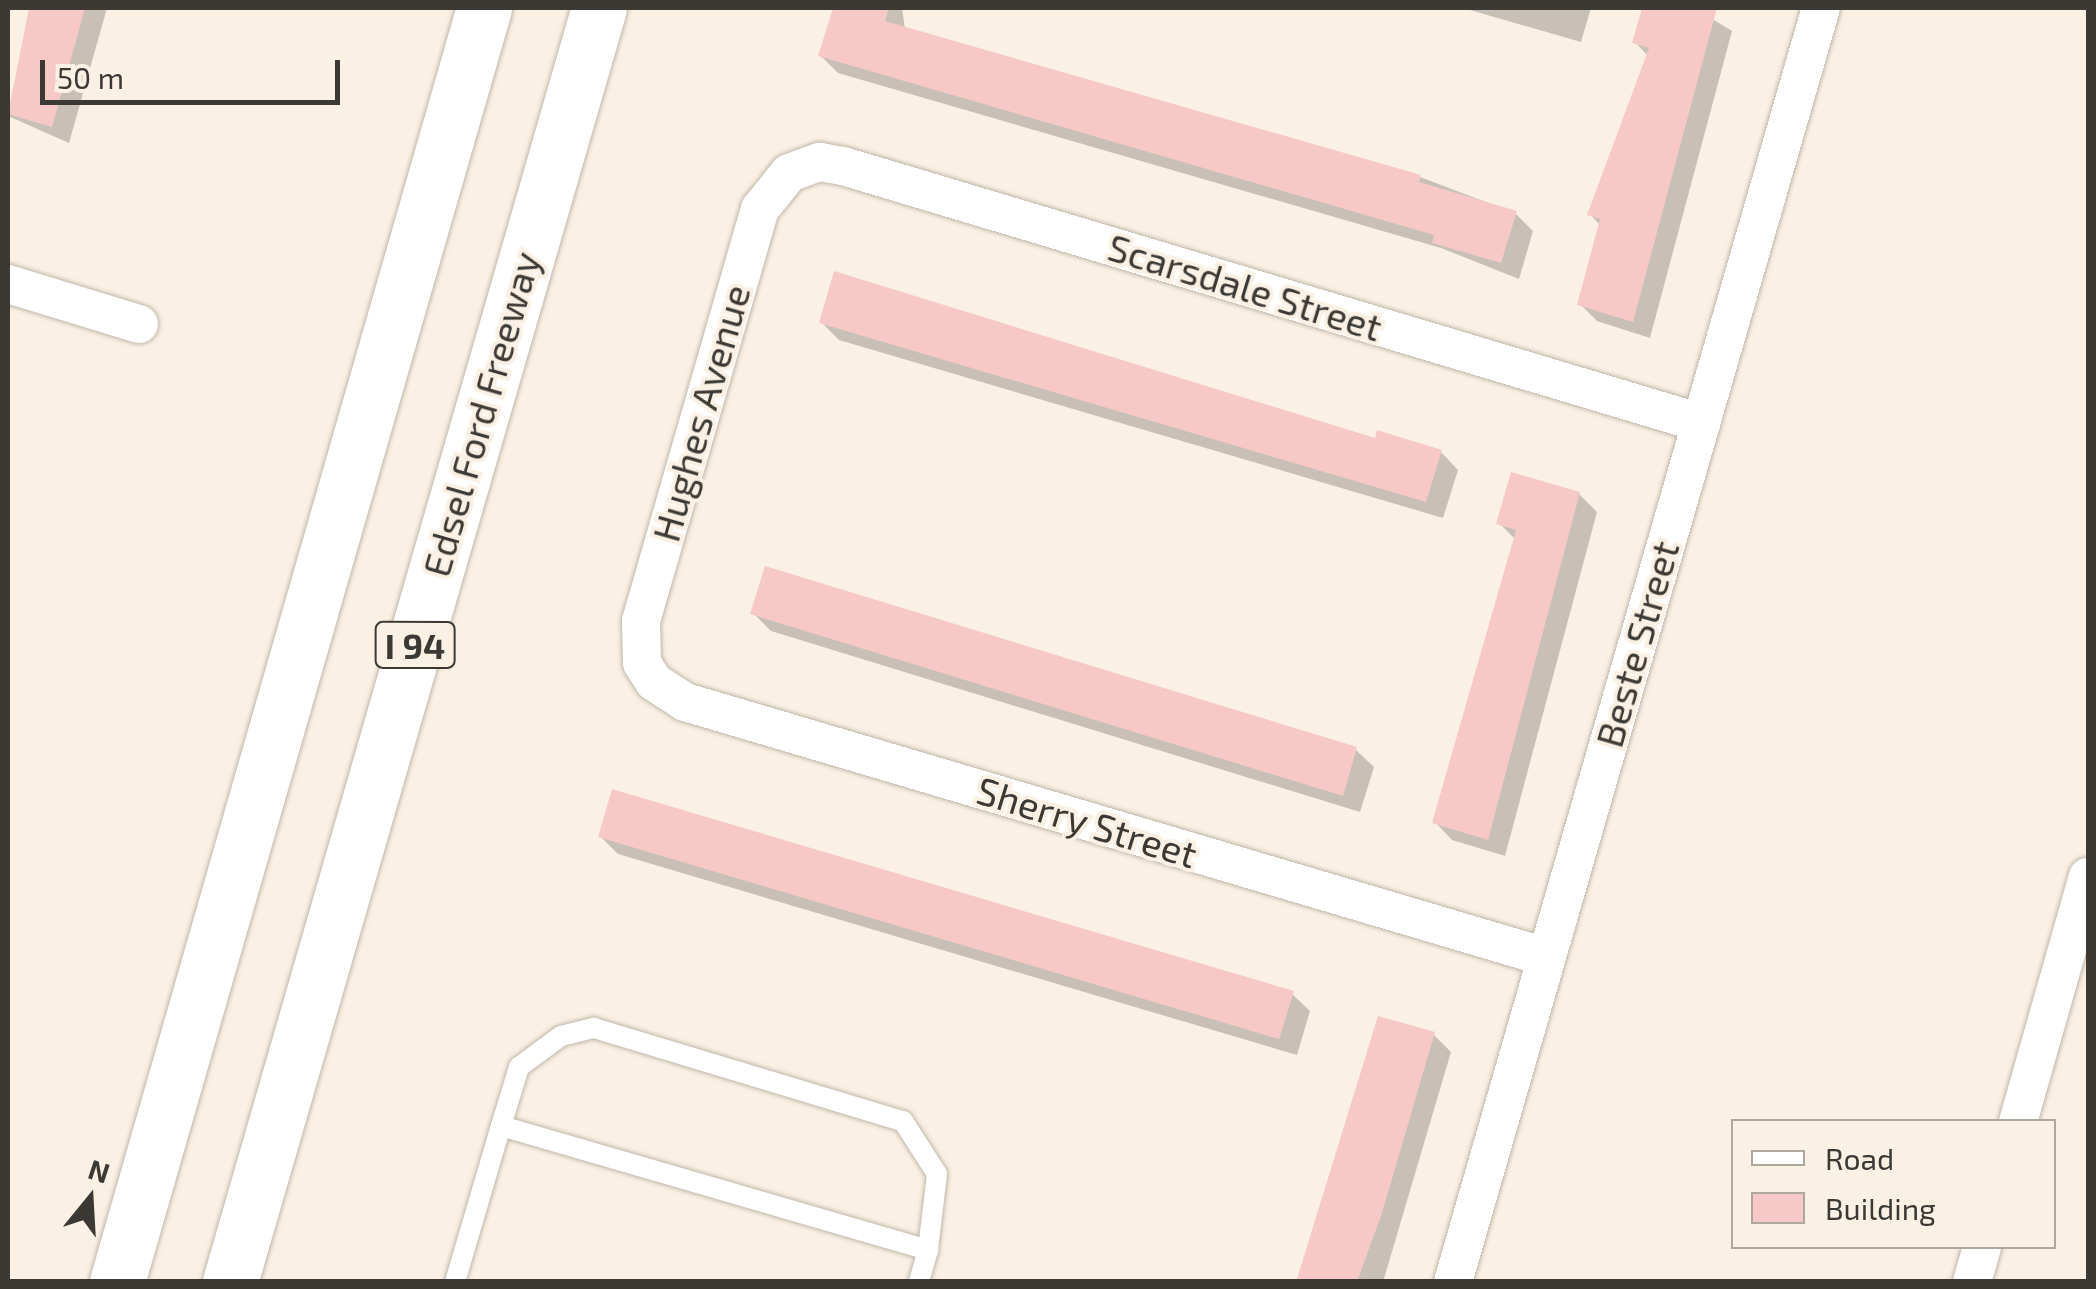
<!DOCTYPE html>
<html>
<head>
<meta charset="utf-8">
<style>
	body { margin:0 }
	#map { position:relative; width:2096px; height:1289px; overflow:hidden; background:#faf1e4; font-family:"Exo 2",sans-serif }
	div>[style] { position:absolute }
	.shadow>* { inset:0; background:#0003 }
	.building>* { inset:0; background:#f6c9c6 }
	.roads { filter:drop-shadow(0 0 2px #c0b7aa) drop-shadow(0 0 2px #c0b7aa) }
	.lane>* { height:20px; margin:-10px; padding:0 10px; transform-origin:10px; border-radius:10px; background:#fff }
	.street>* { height:38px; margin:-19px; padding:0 19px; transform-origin:19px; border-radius:19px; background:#fff }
	.highway>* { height:55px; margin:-27.5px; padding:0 27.5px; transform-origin:27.5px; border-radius:27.5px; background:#fff }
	span { translate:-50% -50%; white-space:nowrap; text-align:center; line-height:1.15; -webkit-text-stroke:8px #faf1e4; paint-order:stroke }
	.shield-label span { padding:2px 8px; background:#faf1e4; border:2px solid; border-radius:8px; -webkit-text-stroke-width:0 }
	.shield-label { font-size:35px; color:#3c3934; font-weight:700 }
	.street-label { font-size:38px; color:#3c3934 }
	.frame { position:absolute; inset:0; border:10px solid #3c3934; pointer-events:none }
	.legend { position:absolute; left:1731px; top:1119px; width:325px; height:130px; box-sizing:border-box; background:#faf1e4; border:2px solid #aea79e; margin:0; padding:12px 18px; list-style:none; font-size:30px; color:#3c3934 }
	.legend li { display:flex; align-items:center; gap:20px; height:50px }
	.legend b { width:50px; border:2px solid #aea79e }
	.north { position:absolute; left:40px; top:1149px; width:100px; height:100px; -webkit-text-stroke:8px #faf1e4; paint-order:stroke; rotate:18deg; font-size:28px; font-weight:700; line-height:40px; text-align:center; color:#3c3934 }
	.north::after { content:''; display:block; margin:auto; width:35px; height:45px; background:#3c3934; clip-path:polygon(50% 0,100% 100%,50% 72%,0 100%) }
	.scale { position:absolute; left:40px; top:60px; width:300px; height:45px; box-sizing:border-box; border:5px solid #3c3934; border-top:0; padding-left:12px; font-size:30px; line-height:35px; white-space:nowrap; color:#3c3934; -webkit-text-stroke:8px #faf1e4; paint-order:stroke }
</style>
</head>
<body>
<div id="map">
	<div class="shadow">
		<div style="clip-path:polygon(31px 8px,107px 8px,69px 143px,8px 116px)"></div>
		<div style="clip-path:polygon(836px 8px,902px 8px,905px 29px,1420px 177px,1515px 213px,1533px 231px,1519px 279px,1441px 248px,838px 73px,821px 56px)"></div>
		<div style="clip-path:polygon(1463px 8px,1591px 8px,1581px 42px)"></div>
		<div style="clip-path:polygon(1645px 8px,1694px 8px,1732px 31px,1650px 338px,1597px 321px,1580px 304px,1600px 225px,1590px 214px,1648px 56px,1635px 42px)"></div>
		<div style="clip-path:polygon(822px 323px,1441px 452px,1458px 470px,1443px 518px,839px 340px)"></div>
		<div style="clip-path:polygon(1579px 494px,1597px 512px,1505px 856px,1452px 840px,1435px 822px,1516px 540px,1499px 523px)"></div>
		<div style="clip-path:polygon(753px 613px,1356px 750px,1374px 767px,1360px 812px,771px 631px)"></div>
		<div style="clip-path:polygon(601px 837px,1292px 994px,1310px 1011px,1297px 1055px,618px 854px)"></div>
		<div style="clip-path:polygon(1434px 1035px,1451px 1052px,1383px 1282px,1302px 1282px)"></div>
	</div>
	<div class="building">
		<div style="clip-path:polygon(29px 8px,85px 8px,52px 127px,8px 114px)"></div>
		<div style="clip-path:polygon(833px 8px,889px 8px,885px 21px,1421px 175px,1419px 182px,1517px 211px,1501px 263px,1432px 243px,1434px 235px,818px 56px)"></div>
		<div style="clip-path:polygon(1642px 8px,1717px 8px,1633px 322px,1577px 305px,1600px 219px,1587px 215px,1649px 48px,1632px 43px)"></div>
		<div style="clip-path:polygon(834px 271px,1375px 438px,1377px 430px,1442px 450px,1426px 502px,819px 323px)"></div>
		<div style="clip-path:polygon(1511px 472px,1580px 492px,1488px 840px,1432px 823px,1516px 530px,1496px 524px)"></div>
		<div style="clip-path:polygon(765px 566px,1357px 747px,1343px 796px,750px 614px)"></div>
		<div style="clip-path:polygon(612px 789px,1294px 991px,1279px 1039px,598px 837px)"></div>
		<div style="clip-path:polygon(1378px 1016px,1435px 1032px,1382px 1213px,1357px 1282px,1296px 1282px)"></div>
	</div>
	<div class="roads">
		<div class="lane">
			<div style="left:501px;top:1126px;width:62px;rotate:-73deg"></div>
			<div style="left:519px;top:1067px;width:52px;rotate:-36.4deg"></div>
			<div style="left:561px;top:1036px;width:34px;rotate:-14deg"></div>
			<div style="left:594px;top:1028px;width:323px;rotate:16.8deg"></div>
			<div style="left:903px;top:1121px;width:63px;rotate:57.3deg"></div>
			<div style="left:937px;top:1174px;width:77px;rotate:96.8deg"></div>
			<div style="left:455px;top:1282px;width:163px;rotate:-73.6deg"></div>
			<div style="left:501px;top:1126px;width:445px;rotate:16.2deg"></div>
			<div style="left:928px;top:1250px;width:33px;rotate:106deg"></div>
		</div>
		<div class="street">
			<div style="left:8px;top:284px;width:137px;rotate:17deg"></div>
			<div style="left:1546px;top:957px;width:898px;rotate:-163.5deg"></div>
			<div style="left:685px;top:702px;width:37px;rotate:-147deg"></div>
			<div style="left:654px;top:682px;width:22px;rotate:-122deg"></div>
			<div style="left:642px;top:663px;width:42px;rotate:-91.4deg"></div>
			<div style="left:641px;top:621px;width:429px;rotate:-73.9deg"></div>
			<div style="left:760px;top:209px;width:46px;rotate:-51.1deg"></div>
			<div style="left:789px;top:173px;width:33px;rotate:-20deg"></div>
			<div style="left:820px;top:162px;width:23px;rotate:10deg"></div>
			<div style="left:843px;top:166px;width:896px;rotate:16.67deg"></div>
			<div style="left:2018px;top:1122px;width:255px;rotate:-74.1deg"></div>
			<div style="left:1453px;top:1282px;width:1326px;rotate:-73.89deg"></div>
			<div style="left:1972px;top:1282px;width:37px;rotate:-74deg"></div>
		</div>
		<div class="highway">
			<div style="left:117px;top:1282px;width:1326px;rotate:-73.93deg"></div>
			<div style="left:230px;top:1282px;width:1326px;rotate:-73.85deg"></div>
		</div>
	</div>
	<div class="shield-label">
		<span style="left:415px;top:645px">I 94</span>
	</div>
	<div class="street-label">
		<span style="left:1245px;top:287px;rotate:17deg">Scarsdale Street</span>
		<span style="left:701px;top:413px;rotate:-74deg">Hughes Avenue</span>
		<span style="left:481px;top:414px;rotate:-74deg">Edsel Ford Freeway</span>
		<span style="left:1637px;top:644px;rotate:-74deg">Beste Street</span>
		<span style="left:1087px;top:822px;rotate:17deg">Sherry Street</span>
	</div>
	<div class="frame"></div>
	<ul class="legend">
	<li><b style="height:12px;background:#fff"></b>Road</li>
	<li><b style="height:28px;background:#f6c9c6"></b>Building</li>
	</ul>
	<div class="north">N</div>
	<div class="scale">50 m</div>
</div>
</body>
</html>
